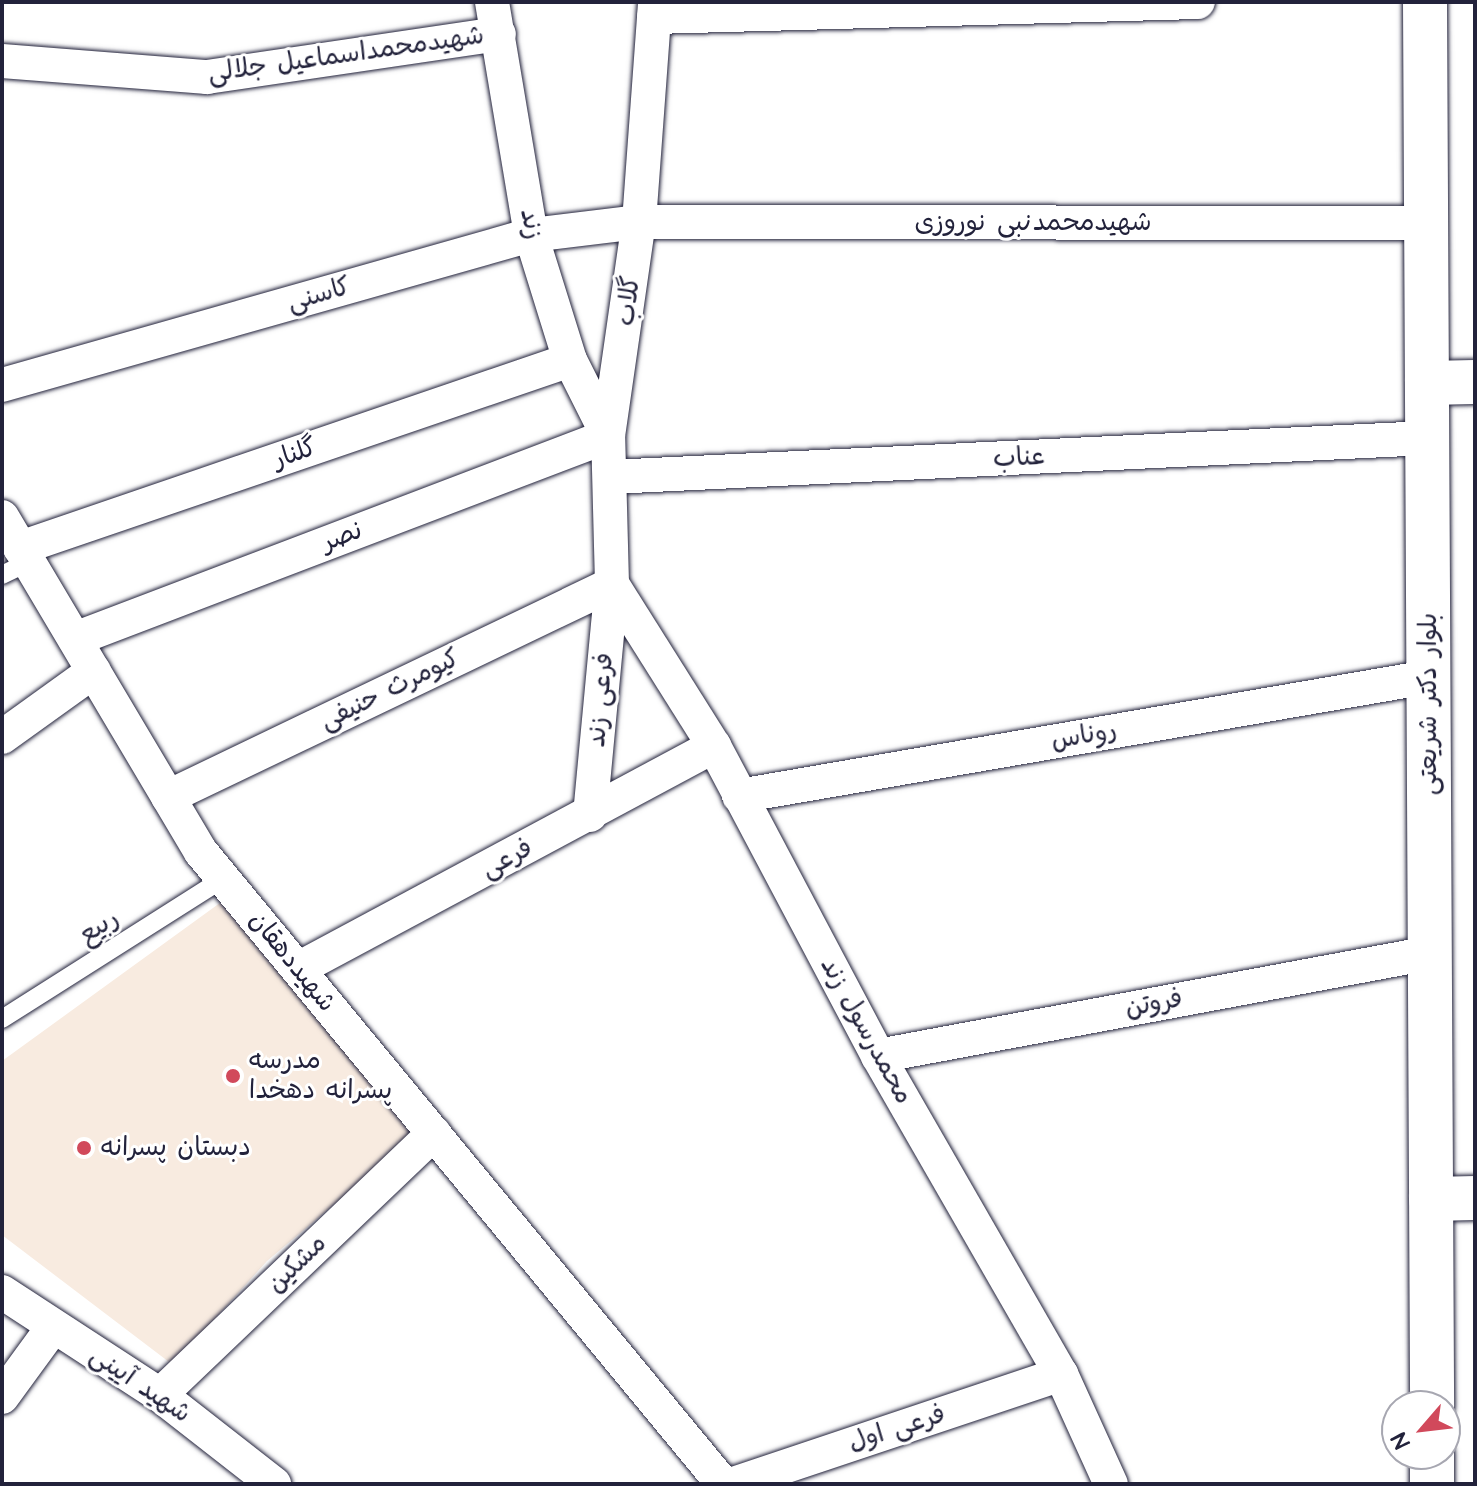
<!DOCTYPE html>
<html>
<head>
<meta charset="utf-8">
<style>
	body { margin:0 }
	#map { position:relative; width:1477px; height:1486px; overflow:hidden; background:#fff; font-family:"Architects Daughter","Playpen Sans Arabic",sans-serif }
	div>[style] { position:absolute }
	.built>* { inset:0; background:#f8ebe0 }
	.roads { filter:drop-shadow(0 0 2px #22223b) drop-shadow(0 0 2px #22223b) }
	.service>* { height:18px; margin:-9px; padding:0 9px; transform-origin:9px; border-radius:9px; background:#fff }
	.minor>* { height:34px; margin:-17px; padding:0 17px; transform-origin:17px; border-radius:17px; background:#fff }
	.secondary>* { height:44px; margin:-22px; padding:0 22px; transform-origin:22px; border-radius:22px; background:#fff }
	.dots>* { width:22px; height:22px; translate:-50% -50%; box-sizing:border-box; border:4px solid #fff; border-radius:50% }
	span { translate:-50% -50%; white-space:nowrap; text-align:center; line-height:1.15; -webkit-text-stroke:6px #fff; paint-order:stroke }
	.street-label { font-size:26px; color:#22223b }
	.poi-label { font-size:26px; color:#22223b }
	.left { translate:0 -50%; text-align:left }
	.frame { position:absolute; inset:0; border:4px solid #22223b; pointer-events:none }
	.north { position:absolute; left:1381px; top:1390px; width:80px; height:80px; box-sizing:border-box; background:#fff; border:2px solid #a7a7b1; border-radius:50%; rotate:242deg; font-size:22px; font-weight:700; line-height:32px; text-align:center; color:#22223b }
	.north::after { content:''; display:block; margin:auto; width:28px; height:36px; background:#d1495b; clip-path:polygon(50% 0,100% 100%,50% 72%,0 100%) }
</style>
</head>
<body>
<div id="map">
	<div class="built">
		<div style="clip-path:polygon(224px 900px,414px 1137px,267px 1261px,173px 1365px,2px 1235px,2px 1061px)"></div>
	</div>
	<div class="roads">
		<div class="service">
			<div style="left:2px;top:575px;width:30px;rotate:-26deg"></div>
			<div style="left:2px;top:1019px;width:262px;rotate:-32.4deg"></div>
		</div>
		<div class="minor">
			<div style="left:492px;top:2px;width:236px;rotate:80.5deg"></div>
			<div style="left:531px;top:235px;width:131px;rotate:72.7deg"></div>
			<div style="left:570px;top:360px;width:85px;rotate:63.4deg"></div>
			<div style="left:654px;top:17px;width:544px;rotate:-1.58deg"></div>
			<div style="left:2px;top:61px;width:206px;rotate:4.5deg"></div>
			<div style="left:207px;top:77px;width:295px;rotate:-8.4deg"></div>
			<div style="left:2px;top:385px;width:550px;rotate:-15.83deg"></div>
			<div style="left:531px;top:235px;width:109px;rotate:-6.9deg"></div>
			<div style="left:639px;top:222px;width:787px;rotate:0.07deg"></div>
			<div style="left:610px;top:477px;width:818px;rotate:-2.73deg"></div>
			<div style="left:2px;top:517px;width:390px;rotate:59.3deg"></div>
			<div style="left:201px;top:852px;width:820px;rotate:50.45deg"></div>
			<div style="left:20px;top:548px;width:581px;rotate:-18.87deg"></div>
			<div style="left:612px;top:584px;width:191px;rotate:57.8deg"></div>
			<div style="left:714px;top:746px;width:351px;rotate:62.1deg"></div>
			<div style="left:878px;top:1056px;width:367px;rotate:60.1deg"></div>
			<div style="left:1061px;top:1374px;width:121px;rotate:65.6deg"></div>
			<div style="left:75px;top:639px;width:570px;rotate:-20.85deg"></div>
			<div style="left:2px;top:737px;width:113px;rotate:-35.7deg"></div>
			<div style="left:739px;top:796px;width:699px;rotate:-9.8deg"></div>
			<div style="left:168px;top:797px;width:492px;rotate:-25.6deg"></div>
			<div style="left:590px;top:815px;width:232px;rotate:-84.6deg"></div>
			<div style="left:612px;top:584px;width:148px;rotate:-91.5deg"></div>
			<div style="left:608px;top:436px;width:216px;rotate:-81.8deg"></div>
			<div style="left:639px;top:222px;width:221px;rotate:-85.8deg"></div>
			<div style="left:298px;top:969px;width:472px;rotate:-28.2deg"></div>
			<div style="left:878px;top:1056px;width:562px;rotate:-10.57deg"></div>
			<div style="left:2px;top:1292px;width:189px;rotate:33.1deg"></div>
			<div style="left:160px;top:1395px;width:145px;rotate:38deg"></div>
			<div style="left:160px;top:1395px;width:379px;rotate:-43.7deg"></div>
			<div style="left:2px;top:1397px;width:87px;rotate:-53.9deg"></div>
			<div style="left:733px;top:1484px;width:346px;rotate:-18.5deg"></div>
		</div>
		<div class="secondary">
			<div style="left:1425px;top:2px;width:1404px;rotate:89.71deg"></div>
			<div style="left:1427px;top:383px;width:48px;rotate:-1.2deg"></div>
			<div style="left:1431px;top:1199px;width:44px;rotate:-1.3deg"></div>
			<div style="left:1432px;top:1454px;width:30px;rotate:90deg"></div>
		</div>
	</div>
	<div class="dots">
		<div style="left:233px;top:1076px;background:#d1495b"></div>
		<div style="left:84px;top:1148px;background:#d1495b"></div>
	</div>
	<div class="street-label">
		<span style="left:346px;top:55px;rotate:-8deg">شهیدمحمداسماعیل جلالی</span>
		<span style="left:1033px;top:223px">شهیدمحمدنبی نوروزی</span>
		<span style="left:531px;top:224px;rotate:78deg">زند</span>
		<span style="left:319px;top:295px;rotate:-16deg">کاسنی</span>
		<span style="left:629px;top:301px;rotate:-83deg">گلاب</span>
		<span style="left:295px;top:454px;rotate:-19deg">گلنار</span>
		<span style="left:1019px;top:458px;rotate:-3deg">عناب</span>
		<span style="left:342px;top:537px;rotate:-21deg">نصر</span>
		<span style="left:390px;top:690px;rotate:-26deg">کیومرث حنیفی</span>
		<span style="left:601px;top:700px;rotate:-85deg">فرعی زند</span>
		<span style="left:1429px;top:704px;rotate:-90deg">بلوار دکتر شریعتی</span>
		<span style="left:1084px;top:736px;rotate:-10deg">روناس</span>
		<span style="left:507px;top:859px;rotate:-28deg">فرعی</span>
		<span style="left:99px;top:927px;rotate:-32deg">ربیع</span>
		<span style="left:292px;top:962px;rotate:51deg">شهیددهقان</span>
		<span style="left:1154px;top:1004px;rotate:-11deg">فروتن</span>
		<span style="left:866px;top:1031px;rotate:61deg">محمدرسول زند</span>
		<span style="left:297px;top:1264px;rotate:-44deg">مشکین</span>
		<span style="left:140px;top:1385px;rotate:34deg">شهید آیینی</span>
		<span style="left:897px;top:1429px;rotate:-18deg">فرعی اول</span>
	</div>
	<div class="poi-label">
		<span class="left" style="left:249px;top:1076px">مدرسه<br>پسرانه دهخدا</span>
		<span class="left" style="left:100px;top:1148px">دبستان پسرانه</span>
	</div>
	<div class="frame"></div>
	<div class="north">N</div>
</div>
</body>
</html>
